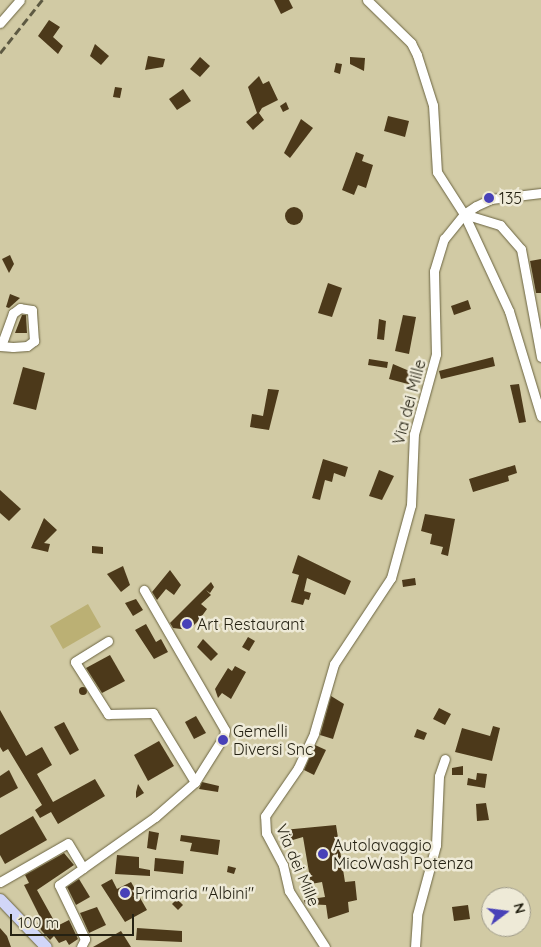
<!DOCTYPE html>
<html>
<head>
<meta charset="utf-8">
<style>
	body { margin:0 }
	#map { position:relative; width:541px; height:947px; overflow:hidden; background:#d1caa4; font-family:Quicksand,sans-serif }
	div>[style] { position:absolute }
	.green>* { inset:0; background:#bbb074 }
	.building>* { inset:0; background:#4c391a }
	.round { border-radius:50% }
	.roads { filter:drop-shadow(0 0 1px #6b6441) drop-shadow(0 0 1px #6b6441) }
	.minor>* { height:9px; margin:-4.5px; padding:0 4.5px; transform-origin:4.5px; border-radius:4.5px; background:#fff }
	.major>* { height:11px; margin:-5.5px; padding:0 5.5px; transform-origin:5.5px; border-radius:5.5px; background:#d1d6f8 }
	.rail>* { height:2.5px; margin-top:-1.25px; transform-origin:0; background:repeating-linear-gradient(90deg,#5d5942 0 8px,transparent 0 12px) }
	.dots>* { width:14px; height:14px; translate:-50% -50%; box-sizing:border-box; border:2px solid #eeead7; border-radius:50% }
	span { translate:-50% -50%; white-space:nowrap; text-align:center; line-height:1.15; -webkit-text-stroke:5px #eeead7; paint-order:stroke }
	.poi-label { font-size:16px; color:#252213 }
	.left { translate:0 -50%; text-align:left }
	.street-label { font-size:16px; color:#252213 }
	.north { position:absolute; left:481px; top:887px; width:50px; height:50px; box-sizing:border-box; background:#eeead7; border:1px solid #9e9a89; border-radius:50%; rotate:75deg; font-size:14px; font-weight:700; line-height:20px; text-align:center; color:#252213 }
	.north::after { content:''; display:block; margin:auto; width:18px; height:22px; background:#4841b8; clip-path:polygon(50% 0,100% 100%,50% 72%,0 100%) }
	.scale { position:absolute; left:10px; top:914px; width:124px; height:22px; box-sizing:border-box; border:2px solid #252213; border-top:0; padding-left:6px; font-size:15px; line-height:18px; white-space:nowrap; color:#252213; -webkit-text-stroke:4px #eeead7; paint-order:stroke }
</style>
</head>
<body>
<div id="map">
	<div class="green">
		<div style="clip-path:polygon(88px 604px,101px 627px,63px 649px,50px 626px)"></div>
	</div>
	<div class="building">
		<div style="clip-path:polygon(274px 0,289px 0,293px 8px,281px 14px)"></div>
		<div style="clip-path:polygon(49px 20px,60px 27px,53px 37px,63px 46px,58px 54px,38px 36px)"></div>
		<div style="clip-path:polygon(95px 44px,109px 56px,101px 65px,90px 56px)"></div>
		<div style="clip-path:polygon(148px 56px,165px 59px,163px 67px,145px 70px)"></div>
		<div style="clip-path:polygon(200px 57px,210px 66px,200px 77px,190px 69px)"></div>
		<div style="clip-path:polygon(350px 57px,365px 58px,364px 71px,350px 64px)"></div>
		<div style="clip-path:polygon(336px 63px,342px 64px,340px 74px,334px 72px)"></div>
		<div style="clip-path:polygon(259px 76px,263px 84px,269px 81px,278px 100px,262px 108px,259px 113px,264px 120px,253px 130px,246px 122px,257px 113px,248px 87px)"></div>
		<div style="clip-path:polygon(115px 87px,122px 88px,120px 98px,113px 97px)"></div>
		<div style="clip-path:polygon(183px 89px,191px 101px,177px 110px,169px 99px)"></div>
		<div style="clip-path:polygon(286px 102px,289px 109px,283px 112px,280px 106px)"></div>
		<div style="clip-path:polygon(388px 116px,409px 121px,405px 137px,384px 131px)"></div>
		<div style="clip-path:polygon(301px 119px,313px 128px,290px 158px,284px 153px)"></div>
		<div style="clip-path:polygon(356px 152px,364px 155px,362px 161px,373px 165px,366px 188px,358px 185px,354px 195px,342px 190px)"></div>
		<div class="round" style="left:285px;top:207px;width:18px;height:18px"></div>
		<div style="clip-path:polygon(10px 255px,14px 264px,9px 273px,2px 259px)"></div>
		<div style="clip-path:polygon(541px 259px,541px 293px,536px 293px,530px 261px)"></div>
		<div style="clip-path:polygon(328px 283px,342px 288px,332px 317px,318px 313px)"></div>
		<div style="clip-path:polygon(10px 294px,20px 298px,9px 308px,6px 307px)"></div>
		<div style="clip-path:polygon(468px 300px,471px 309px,454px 315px,451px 306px)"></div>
		<div style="clip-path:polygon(22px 315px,26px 315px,27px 333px,15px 333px)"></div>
		<div style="clip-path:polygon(403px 315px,416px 317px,409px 354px,395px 351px)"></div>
		<div style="clip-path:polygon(379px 319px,386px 321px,384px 340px,377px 339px)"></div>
		<div style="clip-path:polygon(493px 357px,495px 366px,441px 379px,439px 371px)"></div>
		<div style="clip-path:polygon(369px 359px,388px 362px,387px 368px,368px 365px)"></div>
		<div style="clip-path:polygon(393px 364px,414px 373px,412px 385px,389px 379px)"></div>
		<div style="clip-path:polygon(23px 367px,45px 373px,36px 410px,13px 404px)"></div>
		<div style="clip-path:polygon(519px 384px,526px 422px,519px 423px,510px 385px)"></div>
		<div style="clip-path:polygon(268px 389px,279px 390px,269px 430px,250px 427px,252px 414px,263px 416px)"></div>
		<div style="clip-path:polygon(323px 459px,348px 467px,345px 477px,334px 473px,332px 482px,325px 480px,320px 500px,312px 498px)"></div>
		<div style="clip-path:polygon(515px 465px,517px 473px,508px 476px,509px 481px,473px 492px,469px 479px)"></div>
		<div style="clip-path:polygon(379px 470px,394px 476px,382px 500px,369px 496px)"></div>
		<div style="clip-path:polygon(0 490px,21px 509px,9px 521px,0 513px)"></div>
		<div style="clip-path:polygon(425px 514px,455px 519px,448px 556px,441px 554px,443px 547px,430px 544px,432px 534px,421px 531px)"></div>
		<div style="clip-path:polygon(44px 518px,57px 530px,44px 543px,50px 544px,48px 552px,31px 548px)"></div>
		<div style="clip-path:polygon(92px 546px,103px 547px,103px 554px,92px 553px)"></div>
		<div style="clip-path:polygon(298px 555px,351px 581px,345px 595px,307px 578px,304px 591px,311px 593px,309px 600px,305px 599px,303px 605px,291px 602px,299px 575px,292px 573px)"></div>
		<div style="clip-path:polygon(123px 566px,130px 585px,121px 592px,107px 574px)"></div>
		<div style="clip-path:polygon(170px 570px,181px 585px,174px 595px,166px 589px,157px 600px,152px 592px)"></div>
		<div style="clip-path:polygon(415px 578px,416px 585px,403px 587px,402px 580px)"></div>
		<div style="clip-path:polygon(211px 582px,214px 587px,210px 593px,206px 590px,211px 595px,201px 604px,207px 609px,199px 620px,189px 630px,173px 628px,170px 623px)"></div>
		<div style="clip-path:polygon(136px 599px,143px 610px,133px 616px,125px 603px)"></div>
		<div style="clip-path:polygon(146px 624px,156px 642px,161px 639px,168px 652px,154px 659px,135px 630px)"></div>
		<div style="clip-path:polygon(248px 637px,255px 641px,249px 651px,242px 647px)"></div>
		<div style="clip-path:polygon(203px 639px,218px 654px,211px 661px,197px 647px)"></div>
		<div style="clip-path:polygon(110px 655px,125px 681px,102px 693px,86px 668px)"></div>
		<div style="clip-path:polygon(235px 666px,246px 672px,231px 699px,222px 693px,218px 698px,215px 689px,228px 668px,232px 671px)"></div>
		<div class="round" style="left:79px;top:687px;width:8px;height:8px"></div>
		<div style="clip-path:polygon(331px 696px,344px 704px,333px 739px,320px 735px)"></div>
		<div style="clip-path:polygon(439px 708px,451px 714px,445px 725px,433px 719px)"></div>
		<div style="clip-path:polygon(0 710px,26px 756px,42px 747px,52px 765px,37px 774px,53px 802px,95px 779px,105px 796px,58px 824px,51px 812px,40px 818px,35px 810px,42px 805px,8px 749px,3px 752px,0 747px)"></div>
		<div style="clip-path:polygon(196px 716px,206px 733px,194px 739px,185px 722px)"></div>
		<div style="clip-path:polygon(64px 722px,79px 750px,70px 755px,54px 727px)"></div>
		<div style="clip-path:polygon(493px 726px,500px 728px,492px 761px,455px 752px,462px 728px,490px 736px)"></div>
		<div style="clip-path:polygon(417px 729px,427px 733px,424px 740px,414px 737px)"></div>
		<div style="clip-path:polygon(159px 741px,174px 766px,148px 781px,134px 755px)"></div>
		<div style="clip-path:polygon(315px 745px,326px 750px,314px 775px,304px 770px)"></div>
		<div style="clip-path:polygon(463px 766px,463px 775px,452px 775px,452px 768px)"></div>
		<div style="clip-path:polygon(9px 770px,18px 788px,0 798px,0 776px)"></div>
		<div style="clip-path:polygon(477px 773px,487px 774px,485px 788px,467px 785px,468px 778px,476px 780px)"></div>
		<div style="clip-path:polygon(202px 782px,219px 786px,218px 792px,199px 789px)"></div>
		<div style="clip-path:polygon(138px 784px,144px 793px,136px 798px,136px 792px)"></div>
		<div style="clip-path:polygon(486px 803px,489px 820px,477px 821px,476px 804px)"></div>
		<div style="clip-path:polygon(33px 816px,47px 840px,5px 864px,0 855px,0 835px)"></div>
		<div style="clip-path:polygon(336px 825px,345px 882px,355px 881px,357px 900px,348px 902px,349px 912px,328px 919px,326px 905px,305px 904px,304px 900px,325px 897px,322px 882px,311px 884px,303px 837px,286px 842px,283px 830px)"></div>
		<div style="clip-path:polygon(149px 831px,159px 833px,156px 850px,147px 848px)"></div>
		<div style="clip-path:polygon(181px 835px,220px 840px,218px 855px,190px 851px,192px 843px,180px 841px)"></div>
		<div style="clip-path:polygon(64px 853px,74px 865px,37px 890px,57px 926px,69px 920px,78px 939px,69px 945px,66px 940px,59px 943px,54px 936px,50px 940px,41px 930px,37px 923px,42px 921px,24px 885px,29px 883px,25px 875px)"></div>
		<div style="clip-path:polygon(117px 855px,139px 857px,139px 868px,150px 870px,150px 876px,115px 874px)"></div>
		<div style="clip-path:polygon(155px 858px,184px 861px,183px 874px,154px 871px)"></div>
		<div style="clip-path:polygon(228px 866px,236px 868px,234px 874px,227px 872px)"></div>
		<div style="clip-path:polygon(79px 879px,90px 897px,76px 905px,67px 887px)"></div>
		<div style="clip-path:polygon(112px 879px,117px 889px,131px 882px,147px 910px,125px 922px,101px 885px)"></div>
		<div style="clip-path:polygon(177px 899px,183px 905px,178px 910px,172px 904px)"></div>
		<div style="clip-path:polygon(468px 905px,470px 919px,454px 921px,452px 907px)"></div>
		<div style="clip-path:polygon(97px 907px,106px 925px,89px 933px,80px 913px)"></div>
		<div style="clip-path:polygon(0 928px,7px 936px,11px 947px,0 947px)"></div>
		<div style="clip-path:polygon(137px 928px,182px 931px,182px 942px,136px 940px)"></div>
		<div style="clip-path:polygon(121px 931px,131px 947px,93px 947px)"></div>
	</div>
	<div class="roads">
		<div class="minor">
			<div style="left:367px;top:0;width:62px;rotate:44.3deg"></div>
			<div style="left:411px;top:43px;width:13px;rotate:63deg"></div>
			<div style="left:417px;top:55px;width:52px;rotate:72.3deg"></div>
			<div style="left:433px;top:105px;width:67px;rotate:86.6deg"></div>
			<div style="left:437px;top:172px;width:50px;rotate:57.3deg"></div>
			<div style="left:464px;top:214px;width:107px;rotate:65.1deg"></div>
			<div style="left:509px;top:311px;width:110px;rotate:73.1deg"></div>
			<div style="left:0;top:23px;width:30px;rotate:-49deg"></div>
			<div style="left:464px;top:214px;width:38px;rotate:17deg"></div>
			<div style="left:500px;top:225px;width:32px;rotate:49deg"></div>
			<div style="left:521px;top:249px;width:110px;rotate:79.5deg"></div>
			<div style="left:0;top:346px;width:13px;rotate:4deg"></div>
			<div style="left:13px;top:347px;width:14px;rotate:-4deg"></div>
			<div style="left:27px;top:346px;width:9px;rotate:-36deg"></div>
			<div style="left:34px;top:341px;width:31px;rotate:-94deg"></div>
			<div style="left:32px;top:310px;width:12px;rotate:-171deg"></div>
			<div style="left:20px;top:308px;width:9px;rotate:144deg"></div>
			<div style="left:13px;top:313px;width:35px;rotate:110deg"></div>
			<div style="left:108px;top:641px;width:39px;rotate:148deg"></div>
			<div style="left:75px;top:662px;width:62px;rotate:57.6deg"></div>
			<div style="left:108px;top:714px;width:45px;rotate:-1.3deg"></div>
			<div style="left:153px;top:713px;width:81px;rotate:58.7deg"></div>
			<div style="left:0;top:882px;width:78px;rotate:-29.8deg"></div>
			<div style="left:68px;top:843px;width:29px;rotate:59deg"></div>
			<div style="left:83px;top:868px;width:88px;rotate:-35.3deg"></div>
			<div style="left:155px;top:817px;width:53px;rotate:-41.2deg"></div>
			<div style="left:195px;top:782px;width:54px;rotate:-57.8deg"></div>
			<div style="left:224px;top:736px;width:6px;rotate:-81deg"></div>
			<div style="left:225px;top:730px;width:162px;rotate:-120.1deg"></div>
			<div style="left:81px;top:947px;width:9px;rotate:-63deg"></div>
			<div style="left:85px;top:939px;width:60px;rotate:-115.7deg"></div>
			<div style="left:59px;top:885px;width:29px;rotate:-35deg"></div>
			<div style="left:325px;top:947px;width:67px;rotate:-122.7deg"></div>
			<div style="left:289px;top:891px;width:27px;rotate:-103deg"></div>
			<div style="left:283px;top:865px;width:36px;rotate:-118deg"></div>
			<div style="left:266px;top:833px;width:17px;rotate:-93deg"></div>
			<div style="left:265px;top:816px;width:58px;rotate:-55.5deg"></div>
			<div style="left:298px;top:768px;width:38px;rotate:-65deg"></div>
			<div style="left:314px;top:733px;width:72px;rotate:-73.8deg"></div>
			<div style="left:334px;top:664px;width:103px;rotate:-56.5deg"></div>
			<div style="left:391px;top:578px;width:76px;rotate:-74.7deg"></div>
			<div style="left:411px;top:505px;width:71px;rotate:-87.6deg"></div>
			<div style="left:414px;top:434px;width:83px;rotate:-74.6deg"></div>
			<div style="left:436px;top:354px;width:83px;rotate:-91.4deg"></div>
			<div style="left:434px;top:271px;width:34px;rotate:-73deg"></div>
			<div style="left:444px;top:239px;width:32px;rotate:-51deg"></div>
			<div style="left:464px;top:214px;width:14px;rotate:-34deg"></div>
			<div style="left:476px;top:206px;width:17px;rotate:-25deg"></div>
			<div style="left:491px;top:199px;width:50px;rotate:-6.8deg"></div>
			<div style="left:415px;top:947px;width:32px;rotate:-86deg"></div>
			<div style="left:417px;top:915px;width:73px;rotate:-74.8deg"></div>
			<div style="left:436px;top:845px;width:69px;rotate:-87.5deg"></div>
			<div style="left:439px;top:776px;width:18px;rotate:-71deg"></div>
		</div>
		<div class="major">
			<div style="left:0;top:899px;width:66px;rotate:46.2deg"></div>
		</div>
	</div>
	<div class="rail">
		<div style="left:0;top:53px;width:68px;rotate:-51.6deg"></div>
	</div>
	<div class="dots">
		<div style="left:489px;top:198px;background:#4841b8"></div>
		<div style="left:187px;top:624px;background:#4841b8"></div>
		<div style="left:223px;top:740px;background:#4841b8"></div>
		<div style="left:323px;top:854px;background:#4841b8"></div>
		<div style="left:125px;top:893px;background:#4841b8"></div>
	</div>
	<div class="poi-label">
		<span class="left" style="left:499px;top:198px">135</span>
		<span class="left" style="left:197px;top:624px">Art Restaurant</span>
		<span class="left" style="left:233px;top:740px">Gemelli<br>Diversi Snc</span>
		<span class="left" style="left:333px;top:854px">Autolavaggio<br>MicoWash Potenza</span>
		<span class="left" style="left:135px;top:893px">Primaria "Albini"</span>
	</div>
	<div class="street-label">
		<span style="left:409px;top:402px;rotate:-75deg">Via dei Mille</span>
		<span style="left:298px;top:865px;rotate:67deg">Via dei Mille</span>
	</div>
	<div class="north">N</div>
	<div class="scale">100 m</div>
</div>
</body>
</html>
